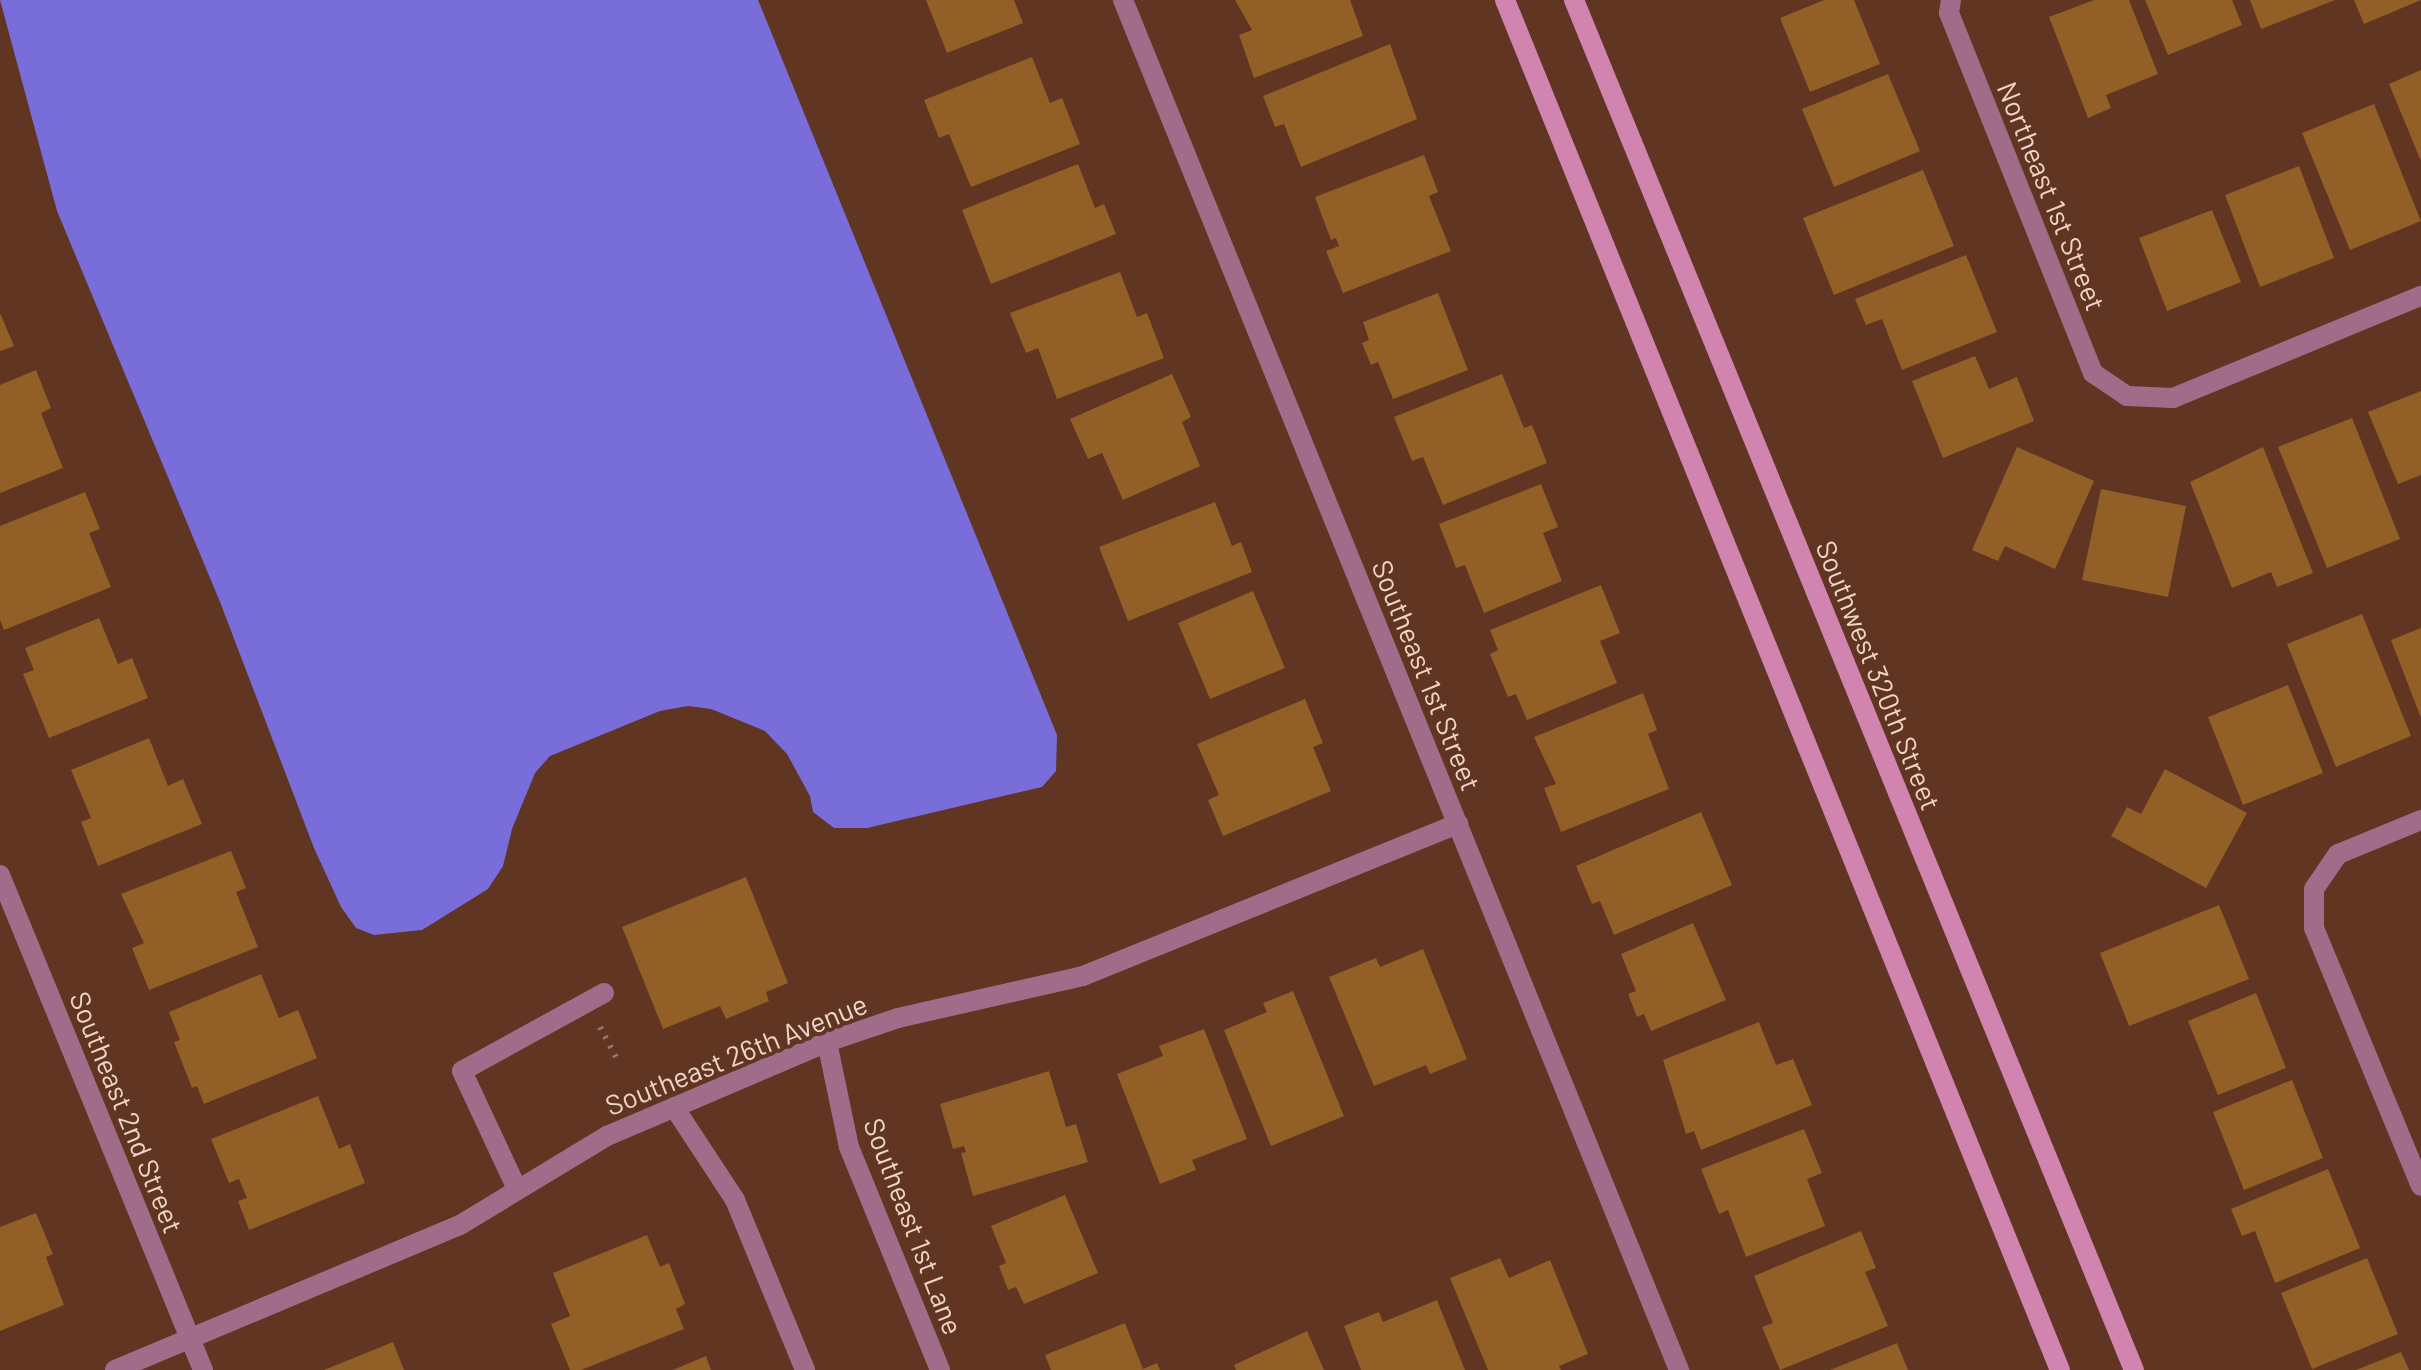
<!DOCTYPE html>
<html>
<head>
<meta charset="utf-8">
<style>
	body { margin:0 }
	#map { position:relative; width:2421px; height:1370px; overflow:hidden; background:#603521; font-family:Barlow,sans-serif }
	div>[style] { position:absolute }
	.water>* { inset:0; background:#796dda }
	.building>* { inset:0; background:#925f27 }
	.path>* { height:6px; margin-top:-3px; transform-origin:0; background:repeating-linear-gradient(90deg,#977261 0 2.5px,transparent 0 10.5px) }
	.lane>* { height:20px; margin:-10px; padding:0 10px; transform-origin:10px; border-radius:10px; background:#9f6d89 }
	.street>* { height:20px; margin:-10px; padding:0 10px; transform-origin:10px; border-radius:10px; background:#9f6d89 }
	.secondary>* { height:20px; margin:-10px; padding:0 10px; transform-origin:10px; border-radius:10px; background:#d184b0 }
	span { translate:-50% -50%; white-space:nowrap; text-align:center; line-height:1.15; -webkit-text-stroke:8px #603521; paint-order:stroke }
	.street-label { font-size:28px; color:#f0d5c9 }
</style>
</head>
<body>
<div id="map">
	<div class="water">
		<div style="clip-path:polygon(0 0,758px 0,1057px 735px,1056px 771px,1042px 787px,867px 828px,834px 828px,813px 812px,810px 796px,787px 754px,765px 731px,711px 709px,688px 706px,660px 711px,550px 756px,535px 773px,512px 829px,503px 866px,488px 889px,422px 930px,374px 935px,356px 928px,341px 907px,314px 848px,220px 602px,57px 211px)"></div>
	</div>
	<div class="building">
		<div style="clip-path:polygon(926px 0,1014px 0,1023px 23px,947px 53px)"></div>
		<div style="clip-path:polygon(1235px 0,1350px 0,1363px 36px,1254px 78px,1239px 35px,1252px 30px)"></div>
		<div style="clip-path:polygon(1824px 0,1854px 0,1880px 64px,1810px 92px,1780px 18px)"></div>
		<div style="clip-path:polygon(2094px 0,2129px 0,2158px 74px,2106px 95px,2111px 108px,2088px 118px,2049px 17px)"></div>
		<div style="clip-path:polygon(2145px 0,2232px 0,2242px 25px,2168px 55px)"></div>
		<div style="clip-path:polygon(2250px 0,2335px 0,2261px 29px)"></div>
		<div style="clip-path:polygon(2354px 0,2421px 0,2364px 24px)"></div>
		<div style="clip-path:polygon(1390px 44px,1417px 119px,1301px 167px,1284px 124px,1275px 127px,1263px 96px)"></div>
		<div style="clip-path:polygon(1032px 57px,1050px 103px,1062px 98px,1080px 144px,971px 187px,949px 134px,939px 138px,924px 100px)"></div>
		<div style="clip-path:polygon(2421px 70px,2421px 161px,2389px 84px)"></div>
		<div style="clip-path:polygon(1888px 74px,1920px 151px,1834px 187px,1802px 109px)"></div>
		<div style="clip-path:polygon(2374px 104px,2421px 221px,2350px 250px,2302px 133px)"></div>
		<div style="clip-path:polygon(1424px 155px,1438px 192px,1429px 196px,1451px 251px,1343px 293px,1326px 251px,1339px 246px,1336px 238px,1331px 240px,1315px 197px)"></div>
		<div style="clip-path:polygon(1078px 164px,1095px 208px,1104px 204px,1116px 234px,991px 284px,962px 210px)"></div>
		<div style="clip-path:polygon(2299px 166px,2334px 258px,2260px 287px,2225px 195px)"></div>
		<div style="clip-path:polygon(1923px 170px,1954px 246px,1834px 295px,1803px 218px)"></div>
		<div style="clip-path:polygon(2212px 210px,2241px 282px,2167px 311px,2139px 238px)"></div>
		<div style="clip-path:polygon(1966px 255px,1997px 332px,1902px 370px,1882px 319px,1866px 325px,1855px 299px)"></div>
		<div style="clip-path:polygon(1120px 272px,1137px 317px,1147px 313px,1164px 358px,1057px 399px,1038px 348px,1026px 353px,1010px 313px)"></div>
		<div style="clip-path:polygon(1438px 293px,1468px 370px,1393px 399px,1378px 362px,1371px 365px,1362px 343px,1369px 340px,1363px 322px)"></div>
		<div style="clip-path:polygon(0 313px,14px 346px,0 351px)"></div>
		<div style="clip-path:polygon(1975px 356px,1989px 389px,2017px 377px,2034px 421px,1943px 458px,1912px 381px)"></div>
		<div style="clip-path:polygon(36px 370px,51px 408px,41px 413px,63px 468px,0 493px,0 385px)"></div>
		<div style="clip-path:polygon(1172px 374px,1191px 417px,1182px 422px,1200px 466px,1123px 500px,1102px 453px,1088px 459px,1070px 419px)"></div>
		<div style="clip-path:polygon(1502px 374px,1524px 428px,1532px 425px,1547px 463px,1443px 505px,1423px 457px,1412px 461px,1394px 417px)"></div>
		<div style="clip-path:polygon(2421px 391px,2421px 475px,2398px 484px,2368px 412px)"></div>
		<div style="clip-path:polygon(2352px 418px,2400px 539px,2327px 568px,2278px 447px)"></div>
		<div style="clip-path:polygon(2017px 447px,2094px 481px,2055px 569px,2005px 546px,1998px 561px,1972px 550px)"></div>
		<div style="clip-path:polygon(2263px 447px,2313px 573px,2277px 587px,2271px 572px,2232px 588px,2190px 482px)"></div>
		<div style="clip-path:polygon(1541px 484px,1558px 527px,1543px 533px,1562px 581px,1484px 613px,1465px 565px,1456px 568px,1439px 524px)"></div>
		<div style="clip-path:polygon(2101px 489px,2186px 506px,2168px 597px,2082px 580px)"></div>
		<div style="clip-path:polygon(85px 492px,100px 529px,89px 533px,111px 587px,4px 630px,0 620px,0 526px)"></div>
		<div style="clip-path:polygon(1215px 502px,1232px 546px,1241px 542px,1252px 572px,1128px 621px,1099px 547px)"></div>
		<div style="clip-path:polygon(1601px 585px,1620px 633px,1600px 641px,1617px 683px,1527px 720px,1516px 694px,1508px 697px,1490px 654px,1498px 650px,1490px 630px)"></div>
		<div style="clip-path:polygon(1253px 591px,1285px 668px,1210px 699px,1178px 623px)"></div>
		<div style="clip-path:polygon(2362px 614px,2411px 736px,2336px 767px,2287px 644px)"></div>
		<div style="clip-path:polygon(99px 618px,118px 664px,132px 658px,148px 698px,49px 738px,23px 674px,34px 670px,25px 648px)"></div>
		<div style="clip-path:polygon(2421px 628px,2421px 718px,2391px 640px)"></div>
		<div style="clip-path:polygon(2288px 685px,2323px 773px,2243px 805px,2208px 717px)"></div>
		<div style="clip-path:polygon(1643px 693px,1657px 730px,1648px 734px,1669px 789px,1561px 832px,1544px 788px,1556px 784px,1534px 737px)"></div>
		<div style="clip-path:polygon(1305px 699px,1323px 743px,1313px 747px,1331px 791px,1223px 836px,1208px 800px,1219px 795px,1197px 744px)"></div>
		<div style="clip-path:polygon(149px 738px,168px 786px,183px 779px,202px 824px,98px 866px,81px 822px,91px 818px,71px 770px)"></div>
		<div style="clip-path:polygon(2165px 769px,2247px 813px,2206px 888px,2111px 836px,2127px 807px,2141px 814px)"></div>
		<div style="clip-path:polygon(1701px 812px,1732px 885px,1614px 935px,1600px 901px,1592px 904px,1576px 866px)"></div>
		<div style="clip-path:polygon(231px 851px,246px 888px,236px 892px,258px 947px,149px 990px,132px 948px,144px 943px,121px 894px)"></div>
		<div style="clip-path:polygon(746px 877px,788px 983px,766px 992px,769px 1001px,726px 1019px,720px 1006px,663px 1029px,622px 927px)"></div>
		<div style="clip-path:polygon(2219px 905px,2249px 979px,2129px 1026px,2100px 953px)"></div>
		<div style="clip-path:polygon(1693px 923px,1726px 1000px,1651px 1031px,1644px 1014px,1637px 1017px,1628px 994px,1636px 991px,1621px 954px)"></div>
		<div style="clip-path:polygon(1423px 949px,1467px 1059px,1430px 1074px,1426px 1065px,1374px 1086px,1329px 977px,1376px 958px,1380px 967px)"></div>
		<div style="clip-path:polygon(261px 974px,279px 1018px,298px 1010px,317px 1058px,204px 1104px,197px 1086px,192px 1088px,174px 1042px,180px 1040px,169px 1012px)"></div>
		<div style="clip-path:polygon(1293px 991px,1344px 1116px,1271px 1146px,1224px 1030px,1267px 1012px,1263px 1003px)"></div>
		<div style="clip-path:polygon(2256px 993px,2286px 1068px,2218px 1095px,2188px 1021px)"></div>
		<div style="clip-path:polygon(1759px 1022px,1776px 1065px,1793px 1059px,1812px 1105px,1701px 1150px,1694px 1131px,1686px 1134px,1663px 1060px)"></div>
		<div style="clip-path:polygon(1204px 1029px,1247px 1139px,1192px 1160px,1196px 1170px,1160px 1184px,1117px 1074px,1163px 1056px,1159px 1046px)"></div>
		<div style="clip-path:polygon(1049px 1071px,1066px 1127px,1076px 1124px,1088px 1162px,973px 1196px,961px 1153px,966px 1152px,964px 1146px,953px 1149px,940px 1104px)"></div>
		<div style="clip-path:polygon(2292px 1080px,2323px 1158px,2244px 1190px,2213px 1112px)"></div>
		<div style="clip-path:polygon(318px 1096px,339px 1149px,350px 1144px,365px 1183px,249px 1230px,238px 1201px,247px 1198px,239px 1179px,229px 1183px,211px 1139px)"></div>
		<div style="clip-path:polygon(1804px 1129px,1822px 1173px,1807px 1179px,1825px 1226px,1746px 1257px,1728px 1210px,1719px 1214px,1701px 1169px)"></div>
		<div style="clip-path:polygon(2328px 1169px,2360px 1248px,2275px 1283px,2255px 1231px,2242px 1236px,2231px 1209px)"></div>
		<div style="clip-path:polygon(1065px 1195px,1098px 1273px,1024px 1304px,1016px 1287px,1008px 1290px,999px 1266px,1006px 1263px,991px 1226px)"></div>
		<div style="clip-path:polygon(36px 1213px,53px 1254px,46px 1257px,64px 1305px,0 1331px,0 1227px)"></div>
		<div style="clip-path:polygon(1861px 1231px,1876px 1268px,1865px 1272px,1888px 1326px,1780px 1370px,1762px 1327px,1773px 1323px,1754px 1276px)"></div>
		<div style="clip-path:polygon(647px 1235px,660px 1267px,669px 1263px,685px 1304px,676px 1309px,684px 1329px,581px 1370px,570px 1370px,551px 1324px,570px 1316px,553px 1273px)"></div>
		<div style="clip-path:polygon(1500px 1258px,1509px 1278px,1550px 1260px,1588px 1354px,1559px 1366px,1561px 1370px,1488px 1370px,1450px 1278px)"></div>
		<div style="clip-path:polygon(2367px 1258px,2398px 1334px,2312px 1369px,2281px 1293px)"></div>
		<div style="clip-path:polygon(1437px 1300px,1465px 1370px,1361px 1370px,1344px 1326px,1379px 1312px,1383px 1322px)"></div>
		<div style="clip-path:polygon(1125px 1323px,1143px 1369px,1157px 1363px,1160px 1370px,1051px 1370px,1045px 1355px)"></div>
		<div style="clip-path:polygon(1307px 1331px,1324px 1370px,1236px 1370px,1234px 1365px)"></div>
		<div style="clip-path:polygon(393px 1342px,404px 1370px,324px 1370px)"></div>
		<div style="clip-path:polygon(1897px 1343px,1908px 1370px,1830px 1370px)"></div>
		<div style="clip-path:polygon(2401px 1352px,2409px 1370px,2356px 1370px)"></div>
		<div style="clip-path:polygon(706px 1356px,711px 1370px,673px 1370px)"></div>
	</div>
	<div class="path">
		<div style="left:600px;top:1027px;width:34px;rotate:62deg"></div>
	</div>
	<div class="lane">
		<div style="left:517px;top:1189px;width:130px;rotate:-115deg"></div>
		<div style="left:462px;top:1071px;width:162px;rotate:-28.8deg"></div>
	</div>
	<div class="street">
		<div style="left:1123px;top:0;width:1479px;rotate:67.91deg"></div>
		<div style="left:1951px;top:0;width:13px;rotate:99deg"></div>
		<div style="left:1949px;top:13px;width:388px;rotate:68.2deg"></div>
		<div style="left:2093px;top:373px;width:41px;rotate:34.1deg"></div>
		<div style="left:2127px;top:396px;width:46px;rotate:2.5deg"></div>
		<div style="left:2173px;top:398px;width:268px;rotate:-22.4deg"></div>
		<div style="left:2421px;top:820px;width:90px;rotate:157.7deg"></div>
		<div style="left:2338px;top:854px;width:42px;rotate:124.4deg"></div>
		<div style="left:2314px;top:889px;width:39px;rotate:90deg"></div>
		<div style="left:2314px;top:928px;width:279px;rotate:67.5deg"></div>
		<div style="left:0;top:875px;width:535px;rotate:67.7deg"></div>
		<div style="left:827px;top:1042px;width:107px;rotate:78.2deg"></div>
		<div style="left:849px;top:1147px;width:241px;rotate:67.8deg"></div>
		<div style="left:674px;top:1107px;width:111px;rotate:56.7deg"></div>
		<div style="left:735px;top:1200px;width:184px;rotate:67.6deg"></div>
		<div style="left:115px;top:1370px;width:374px;rotate:-22.8deg"></div>
		<div style="left:460px;top:1225px;width:172px;rotate:-31.2deg"></div>
		<div style="left:607px;top:1136px;width:239px;rotate:-23.1deg"></div>
		<div style="left:827px;top:1042px;width:75px;rotate:-18.7deg"></div>
		<div style="left:898px;top:1018px;width:190px;rotate:-12.8deg"></div>
		<div style="left:1083px;top:976px;width:405px;rotate:-22.1deg"></div>
	</div>
	<div class="secondary">
		<div style="left:1505px;top:0;width:1478px;rotate:67.95deg"></div>
		<div style="left:1574px;top:0;width:1480px;rotate:67.77deg"></div>
	</div>
	<div class="street-label">
		<span style="left:2052px;top:196px;rotate:68deg">Northeast 1st Street</span>
		<span style="left:1427px;top:675px;rotate:68deg">Southeast 1st Street</span>
		<span style="left:1879px;top:675px;rotate:68deg">Southwest 320th Street</span>
		<span style="left:736px;top:1054px;rotate:-22deg">Southeast 26th Avenue</span>
		<span style="left:127px;top:1112px;rotate:68deg">Southeast 2nd Street</span>
		<span style="left:914px;top:1226px;rotate:69deg">Southeast 1st Lane</span>
	</div>
</div>
</body>
</html>
